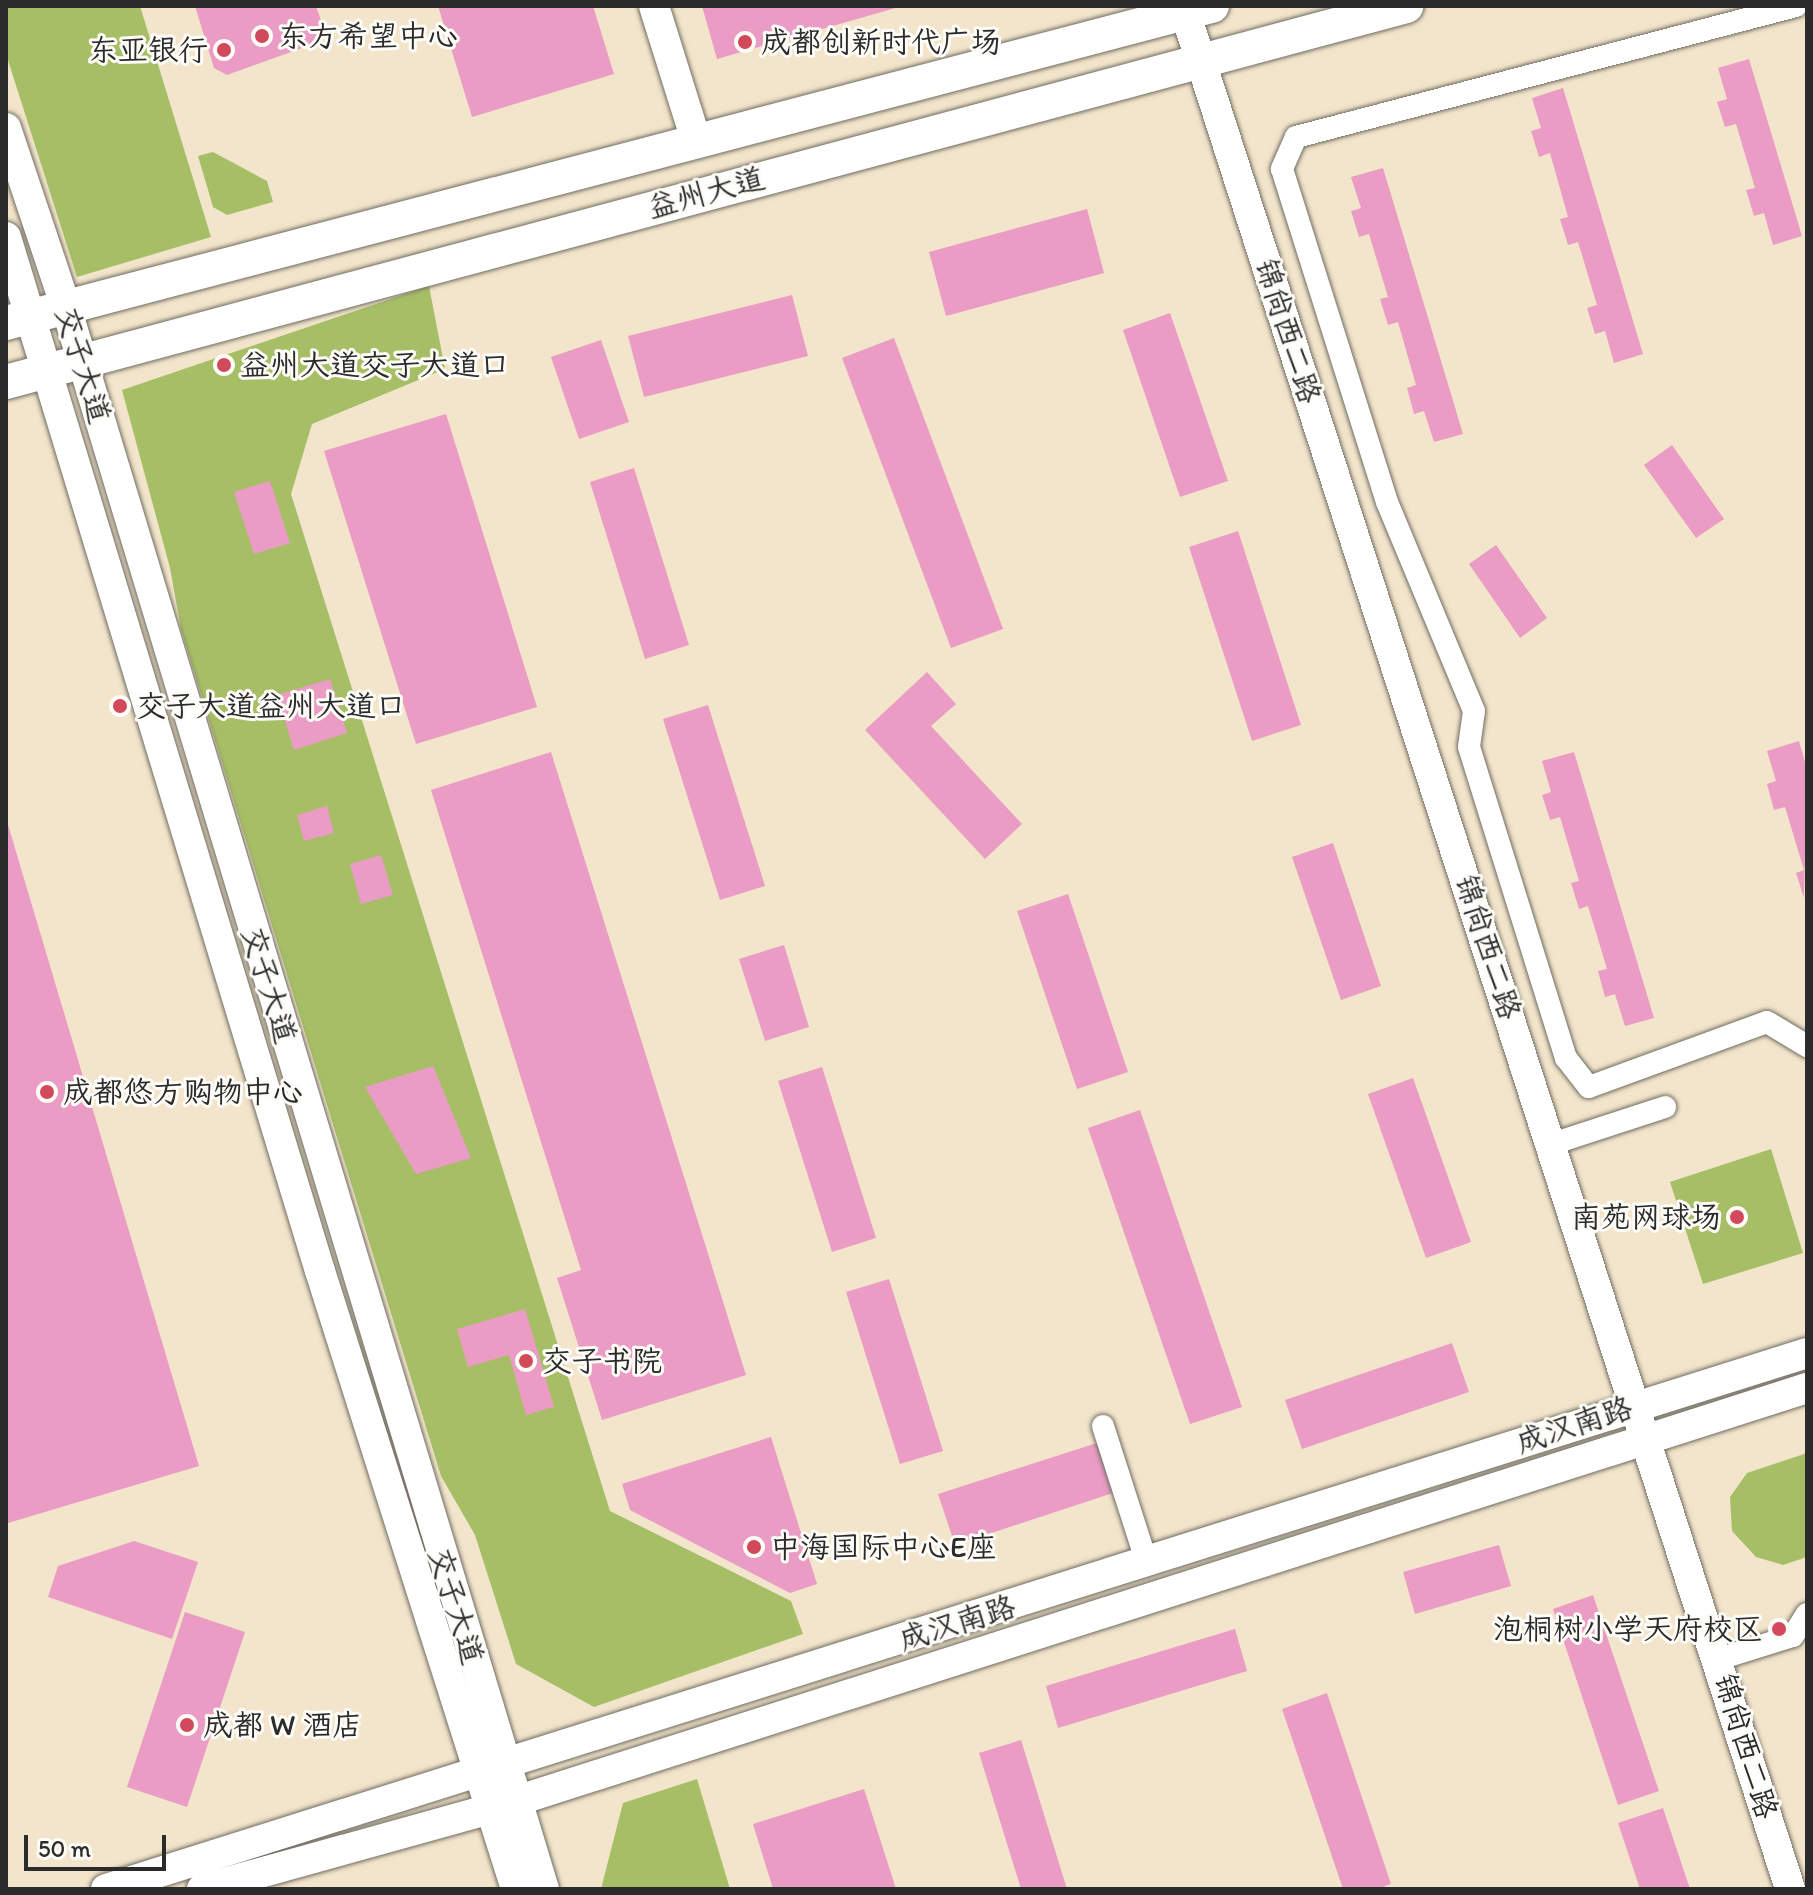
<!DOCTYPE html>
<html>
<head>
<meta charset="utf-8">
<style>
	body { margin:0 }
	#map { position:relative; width:1813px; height:1895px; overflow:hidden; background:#f2e5cb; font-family:Itim,"LXGW WenKai TC",sans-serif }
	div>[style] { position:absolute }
	.green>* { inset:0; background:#a6bf66 }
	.building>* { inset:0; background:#ea9cc4 }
	.roads { filter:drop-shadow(0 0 2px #716c63) drop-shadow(0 0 2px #716c63) }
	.street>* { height:22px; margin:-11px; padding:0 11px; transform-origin:11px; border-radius:11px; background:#fff }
	.secondary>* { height:30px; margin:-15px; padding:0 15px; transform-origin:15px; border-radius:15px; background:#fff }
	.primary>* { height:34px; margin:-17px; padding:0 17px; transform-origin:17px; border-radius:17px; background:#fff }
	.dots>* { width:22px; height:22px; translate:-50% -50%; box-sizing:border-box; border:4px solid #fdfcf7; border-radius:50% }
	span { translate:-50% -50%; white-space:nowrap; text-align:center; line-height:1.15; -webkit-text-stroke:6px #fdfcf7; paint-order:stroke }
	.poi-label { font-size:30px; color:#2b2b2b }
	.left { translate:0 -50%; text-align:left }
	.right { translate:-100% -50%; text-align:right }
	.street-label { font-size:30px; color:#2b2b2b }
	.frame { position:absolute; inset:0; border:8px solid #2b2b2b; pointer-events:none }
	.scale { position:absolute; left:24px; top:1835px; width:142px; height:36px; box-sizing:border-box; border:4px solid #2b2b2b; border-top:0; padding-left:10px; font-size:24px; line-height:28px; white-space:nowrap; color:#2b2b2b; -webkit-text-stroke:6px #fdfcf7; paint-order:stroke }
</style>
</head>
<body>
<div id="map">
	<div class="green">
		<div style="clip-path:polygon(6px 6px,140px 6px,211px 237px,77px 277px,6px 54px)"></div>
		<div style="clip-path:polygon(213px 152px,267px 181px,273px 202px,227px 215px,213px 207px,198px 156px)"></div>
		<div style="clip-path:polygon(429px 286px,445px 369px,312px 424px,291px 494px,610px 1511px,791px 1601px,803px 1634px,594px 1707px,516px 1664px,475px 1535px,441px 1476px,181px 629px,170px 568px,122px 390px)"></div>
		<div style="clip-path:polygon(1771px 1149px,1803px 1253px,1703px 1284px,1670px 1182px)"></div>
		<div style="clip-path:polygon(1807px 1453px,1807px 1557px,1783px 1565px,1756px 1557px,1732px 1531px,1730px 1497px,1747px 1473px)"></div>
		<div style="clip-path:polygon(697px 1779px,730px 1889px,601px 1889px,623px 1803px)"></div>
	</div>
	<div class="building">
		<div style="clip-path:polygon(195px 6px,316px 6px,324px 29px,316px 43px,227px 75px,214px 68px)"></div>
		<div style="clip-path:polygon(438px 6px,593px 6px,614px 74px,472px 117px)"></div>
		<div style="clip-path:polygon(702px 6px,899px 6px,899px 7px,717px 59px)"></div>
		<div style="clip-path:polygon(1749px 59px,1802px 236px,1773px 245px,1764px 213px,1754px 216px,1746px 190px,1755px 188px,1736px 124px,1725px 127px,1717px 102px,1727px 99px,1718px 68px)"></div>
		<div style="clip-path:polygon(1563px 88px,1643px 354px,1614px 363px,1605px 331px,1595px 334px,1587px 308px,1597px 305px,1578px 242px,1568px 245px,1560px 219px,1568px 217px,1550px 153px,1539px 157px,1531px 131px,1541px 128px,1532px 98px)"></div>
		<div style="clip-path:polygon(1383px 168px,1463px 434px,1434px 442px,1424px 411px,1414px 414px,1407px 388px,1416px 385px,1398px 322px,1388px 325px,1380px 299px,1388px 297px,1369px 234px,1359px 237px,1351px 211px,1361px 208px,1351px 177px)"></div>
		<div style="clip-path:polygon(1087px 209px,1104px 273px,946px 316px,929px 252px)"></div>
		<div style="clip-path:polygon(792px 295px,808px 356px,644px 397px,628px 336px)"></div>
		<div style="clip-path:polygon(1170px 313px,1228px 481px,1180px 497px,1123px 330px)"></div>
		<div style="clip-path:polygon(894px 338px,1003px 629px,951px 648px,842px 358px)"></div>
		<div style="clip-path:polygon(601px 340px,629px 422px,579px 439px,551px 357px)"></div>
		<div style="clip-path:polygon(446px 414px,537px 707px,416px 744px,324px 451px)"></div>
		<div style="clip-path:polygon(1672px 445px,1724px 519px,1696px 538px,1644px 465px)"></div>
		<div style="clip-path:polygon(634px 468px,689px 645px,645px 659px,590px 482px)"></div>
		<div style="clip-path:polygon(270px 481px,290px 543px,254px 554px,234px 492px)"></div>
		<div style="clip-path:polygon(1238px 531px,1301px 725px,1252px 741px,1189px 547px)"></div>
		<div style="clip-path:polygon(1496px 545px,1547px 618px,1520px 638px,1469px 564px)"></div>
		<div style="clip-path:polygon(927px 672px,956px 704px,931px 726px,1022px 824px,985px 859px,865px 730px)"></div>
		<div style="clip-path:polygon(330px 679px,347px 733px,294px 750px,277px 695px)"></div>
		<div style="clip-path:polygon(708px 705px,765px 886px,720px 900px,663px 719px)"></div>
		<div style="clip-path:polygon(1799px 741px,1807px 769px,1804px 898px,1796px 873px,1804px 870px,1785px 807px,1774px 810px,1767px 784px,1776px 781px,1767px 751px)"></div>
		<div style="clip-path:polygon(551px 752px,746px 1375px,602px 1420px,557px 1278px,581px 1270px,431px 790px)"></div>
		<div style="clip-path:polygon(1574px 752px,1654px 1018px,1625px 1026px,1615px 994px,1605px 997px,1598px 971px,1607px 969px,1588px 906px,1579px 909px,1571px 883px,1579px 881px,1560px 817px,1550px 820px,1542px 795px,1551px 792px,1542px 761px)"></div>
		<div style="clip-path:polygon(327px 806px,334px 833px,304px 841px,297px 815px)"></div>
		<div style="clip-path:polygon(6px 818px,199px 1466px,8px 1523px,6px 1515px)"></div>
		<div style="clip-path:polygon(1333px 843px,1381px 986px,1341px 1000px,1292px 857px)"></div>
		<div style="clip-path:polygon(381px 855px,393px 895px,361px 904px,350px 864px)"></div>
		<div style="clip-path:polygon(1068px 894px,1128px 1072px,1077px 1089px,1017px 911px)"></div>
		<div style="clip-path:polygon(784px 945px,809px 1027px,765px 1041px,739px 959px)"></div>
		<div style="clip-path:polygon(433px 1066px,471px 1158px,416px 1174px,365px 1087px)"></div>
		<div style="clip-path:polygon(822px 1067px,876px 1238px,832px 1252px,778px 1081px)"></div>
		<div style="clip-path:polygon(1413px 1078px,1471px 1242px,1426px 1258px,1368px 1094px)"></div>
		<div style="clip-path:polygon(1140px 1110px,1242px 1407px,1190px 1424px,1088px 1128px)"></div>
		<div style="clip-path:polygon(889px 1279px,943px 1451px,900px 1464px,846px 1292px)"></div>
		<div style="clip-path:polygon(525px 1309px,554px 1407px,526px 1415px,509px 1355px,468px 1367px,457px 1329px)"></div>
		<div style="clip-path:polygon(1452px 1343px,1469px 1392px,1302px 1449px,1285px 1400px)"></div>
		<div style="clip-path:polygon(771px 1437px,817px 1584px,790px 1593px,630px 1510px,622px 1484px)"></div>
		<div style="clip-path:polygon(1100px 1442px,1116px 1492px,955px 1545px,938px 1494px)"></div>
		<div style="clip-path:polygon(134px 1541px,198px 1562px,172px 1639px,48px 1597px,58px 1566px)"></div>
		<div style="clip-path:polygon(1499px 1545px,1511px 1586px,1415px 1614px,1403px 1572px)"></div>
		<div style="clip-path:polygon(1593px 1595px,1659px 1791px,1618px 1805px,1553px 1609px)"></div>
		<div style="clip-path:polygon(185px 1612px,245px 1632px,187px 1807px,127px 1787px)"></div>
		<div style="clip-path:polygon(1235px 1629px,1247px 1671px,1058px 1728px,1046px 1686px)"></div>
		<div style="clip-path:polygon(1327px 1693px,1391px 1884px,1377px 1889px,1343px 1889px,1282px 1709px)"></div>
		<div style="clip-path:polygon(1021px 1740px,1067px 1889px,1021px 1889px,979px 1753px)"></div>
		<div style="clip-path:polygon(864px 1789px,896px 1889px,773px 1889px,753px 1824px)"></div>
		<div style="clip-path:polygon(1663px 1808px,1690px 1889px,1640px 1889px,1618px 1823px)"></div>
	</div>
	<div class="roads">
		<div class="street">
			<div style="left:1796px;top:6px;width:517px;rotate:165.32deg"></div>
			<div style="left:1296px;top:137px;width:35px;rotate:114deg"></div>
			<div style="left:1282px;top:169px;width:349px;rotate:72.5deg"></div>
			<div style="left:1387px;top:502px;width:226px;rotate:67.4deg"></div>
			<div style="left:1474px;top:711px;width:36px;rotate:98deg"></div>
			<div style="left:1469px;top:747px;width:326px;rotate:72.7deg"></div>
			<div style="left:1566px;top:1058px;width:37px;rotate:52deg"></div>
			<div style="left:1589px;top:1087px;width:189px;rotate:-20.1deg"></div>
			<div style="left:1767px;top:1022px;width:47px;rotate:31deg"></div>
			<div style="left:1552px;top:1144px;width:119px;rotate:-18.1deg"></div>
			<div style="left:1103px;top:1426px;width:144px;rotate:72.2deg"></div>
			<div style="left:1719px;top:1659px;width:77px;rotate:-17.3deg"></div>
			<div style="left:1793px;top:1636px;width:26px;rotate:-58deg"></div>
		</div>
		<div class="secondary">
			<div style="left:654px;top:6px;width:140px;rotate:72.6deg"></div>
			<div style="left:1183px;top:6px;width:1978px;rotate:72.13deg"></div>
			<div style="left:6px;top:128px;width:189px;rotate:71.5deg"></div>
			<div style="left:66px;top:307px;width:1653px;rotate:73.19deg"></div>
			<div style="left:6px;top:237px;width:1081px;rotate:73.11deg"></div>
			<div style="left:320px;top:1271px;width:648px;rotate:72.4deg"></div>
			<div style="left:106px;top:1889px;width:1783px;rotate:-17.49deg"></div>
			<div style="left:202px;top:1889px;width:300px;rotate:-15.5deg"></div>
			<div style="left:491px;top:1809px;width:1382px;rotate:-17.74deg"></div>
		</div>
		<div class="primary">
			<div style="left:6px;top:323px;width:1247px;rotate:-14.73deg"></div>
			<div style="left:6px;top:382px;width:1450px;rotate:-15.03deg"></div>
		</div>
	</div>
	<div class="dots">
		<div style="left:262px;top:36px;background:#d1495b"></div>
		<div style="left:745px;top:42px;background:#d1495b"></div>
		<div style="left:224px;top:50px;background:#d1495b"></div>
		<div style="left:224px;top:365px;background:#d1495b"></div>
		<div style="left:120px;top:706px;background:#d1495b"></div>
		<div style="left:47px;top:1092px;background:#d1495b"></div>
		<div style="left:1737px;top:1217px;background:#d1495b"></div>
		<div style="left:526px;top:1361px;background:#d1495b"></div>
		<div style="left:754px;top:1547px;background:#d1495b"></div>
		<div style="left:1779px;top:1629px;background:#d1495b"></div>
		<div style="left:187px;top:1725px;background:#d1495b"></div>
	</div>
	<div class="poi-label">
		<span class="left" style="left:278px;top:36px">东方希望中心</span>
		<span class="left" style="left:761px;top:42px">成都创新时代广场</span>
		<span class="right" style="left:208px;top:50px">东亚银行</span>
		<span class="left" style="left:240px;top:365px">益州大道交子大道口</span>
		<span class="left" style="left:136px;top:706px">交子大道益州大道口</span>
		<span class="left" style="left:63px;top:1092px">成都悠方购物中心</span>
		<span class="right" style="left:1721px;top:1217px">南苑网球场</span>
		<span class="left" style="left:542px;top:1361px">交子书院</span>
		<span class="left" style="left:770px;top:1547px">中海国际中心E座</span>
		<span class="right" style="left:1763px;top:1629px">泡桐树小学天府校区</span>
		<span class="left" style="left:203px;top:1725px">成都 W 酒店</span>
	</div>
	<div class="street-label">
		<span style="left:706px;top:193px;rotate:-15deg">益州大道</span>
		<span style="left:1288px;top:331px;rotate:72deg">锦尚西二路</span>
		<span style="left:83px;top:365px;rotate:73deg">交子大道</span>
		<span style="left:1488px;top:947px;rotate:72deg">锦尚西二路</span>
		<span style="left:269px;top:985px;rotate:73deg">交子大道</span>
		<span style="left:1574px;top:1425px;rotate:-18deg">成汉南路</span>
		<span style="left:456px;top:1606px;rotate:73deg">交子大道</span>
		<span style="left:957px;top:1623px;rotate:-17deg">成汉南路</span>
		<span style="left:1746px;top:1746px;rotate:73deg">锦尚西二路</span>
	</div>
	<div class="frame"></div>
	<div class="scale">50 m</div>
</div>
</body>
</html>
